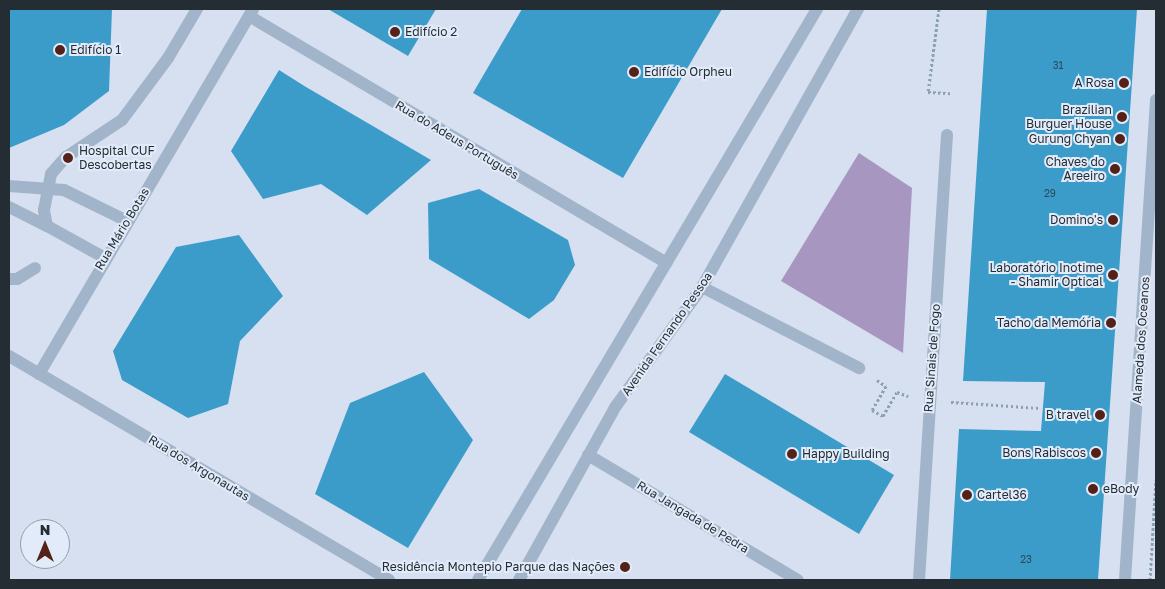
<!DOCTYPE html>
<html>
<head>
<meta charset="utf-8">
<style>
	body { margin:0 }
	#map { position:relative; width:1165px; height:589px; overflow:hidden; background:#d6e0f1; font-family:"Golos Text",sans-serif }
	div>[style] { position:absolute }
	.green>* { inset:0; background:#a796c0 }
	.building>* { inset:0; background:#3c9cc9 }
	.path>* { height:3px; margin-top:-1.5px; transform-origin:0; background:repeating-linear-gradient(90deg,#8ca0b4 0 2.5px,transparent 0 5px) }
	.service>* { height:12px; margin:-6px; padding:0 6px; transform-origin:6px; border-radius:6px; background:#a2b4c9 }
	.pedestrian>* { height:12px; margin:-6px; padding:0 6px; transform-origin:6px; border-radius:6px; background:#a2b4c9 }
	.minor>* { height:12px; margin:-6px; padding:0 6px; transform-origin:6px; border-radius:6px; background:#a2b4c9 }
	.tertiary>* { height:12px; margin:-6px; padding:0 6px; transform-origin:6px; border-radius:6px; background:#a2b4c9 }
	.dots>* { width:14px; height:14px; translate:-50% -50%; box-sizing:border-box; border:2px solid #e2ebf9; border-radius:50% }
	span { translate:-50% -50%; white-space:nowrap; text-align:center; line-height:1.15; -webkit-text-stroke:4px #e2ebf9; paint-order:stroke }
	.number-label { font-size:10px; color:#2a4958 }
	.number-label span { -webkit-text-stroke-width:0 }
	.poi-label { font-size:12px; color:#242d33 }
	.left { translate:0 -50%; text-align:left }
	.right { translate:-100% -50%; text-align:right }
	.street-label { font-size:12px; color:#242d33 }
	.frame { position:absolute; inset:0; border:10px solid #242d33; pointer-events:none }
	.north { position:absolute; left:20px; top:519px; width:50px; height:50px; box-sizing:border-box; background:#e2ebf9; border:1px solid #969faa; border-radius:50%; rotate:0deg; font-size:14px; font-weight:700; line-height:20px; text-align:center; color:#242d33 }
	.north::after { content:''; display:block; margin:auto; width:18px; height:22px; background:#55221a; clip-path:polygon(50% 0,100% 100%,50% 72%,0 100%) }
</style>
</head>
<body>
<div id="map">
	<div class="green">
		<div style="clip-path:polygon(859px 153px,912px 188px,903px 353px,781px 281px)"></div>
	</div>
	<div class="building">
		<div style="clip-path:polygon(9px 9px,112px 9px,109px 91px,64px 125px,9px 148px)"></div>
		<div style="clip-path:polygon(328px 9px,436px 9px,408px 56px)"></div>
		<div style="clip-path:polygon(522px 9px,722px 9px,623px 178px,473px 93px)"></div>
		<div style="clip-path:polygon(987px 9px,1137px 9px,1098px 580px,950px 580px,959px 429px,1041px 431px,1045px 382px,963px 381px)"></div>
		<div style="clip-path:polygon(279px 70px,306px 87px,431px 160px,367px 215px,321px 184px,263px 199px,231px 151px)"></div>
		<div style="clip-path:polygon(479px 189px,568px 240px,575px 265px,554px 300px,529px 319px,429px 259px,428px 203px)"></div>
		<div style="clip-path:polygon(239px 235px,283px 296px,240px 341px,228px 404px,188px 418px,122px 380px,113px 351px,176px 247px)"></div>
		<div style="clip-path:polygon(424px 372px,473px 440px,408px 548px,315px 494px,350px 403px)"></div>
		<div style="clip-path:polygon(725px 374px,894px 475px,859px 534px,689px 432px)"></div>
	</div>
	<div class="path">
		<div style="left:939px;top:9px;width:84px;rotate:97.5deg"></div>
		<div style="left:928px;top:92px;width:22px;rotate:3deg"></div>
		<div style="left:877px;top:380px;width:11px;rotate:34deg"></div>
		<div style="left:886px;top:386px;width:28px;rotate:120deg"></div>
		<div style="left:872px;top:410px;width:13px;rotate:29deg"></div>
		<div style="left:883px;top:416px;width:28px;rotate:-60deg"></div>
		<div style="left:897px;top:392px;width:12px;rotate:20deg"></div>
		<div style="left:951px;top:402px;width:89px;rotate:3.9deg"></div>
		<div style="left:1150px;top:580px;width:100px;rotate:-86.6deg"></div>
	</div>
	<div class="service">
		<div style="left:9px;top:186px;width:55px;rotate:4.2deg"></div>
		<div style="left:64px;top:190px;width:70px;rotate:26.2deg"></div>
		<div style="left:9px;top:207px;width:42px;rotate:26.6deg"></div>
		<div style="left:105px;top:258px;width:66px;rotate:-151.1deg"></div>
		<div style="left:47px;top:226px;width:16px;rotate:-101deg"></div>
		<div style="left:44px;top:210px;width:37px;rotate:-79deg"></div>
		<div style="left:51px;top:174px;width:23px;rotate:-49deg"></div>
		<div style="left:66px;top:157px;width:67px;rotate:-33.5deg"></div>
		<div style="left:122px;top:120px;width:77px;rotate:-53.4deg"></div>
		<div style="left:168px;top:58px;width:57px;rotate:-59.4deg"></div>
		<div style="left:9px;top:279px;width:8px"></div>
		<div style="left:17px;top:279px;width:21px;rotate:-31deg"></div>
	</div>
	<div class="pedestrian">
		<div style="left:249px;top:16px;width:485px;rotate:30.6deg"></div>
		<div style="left:1125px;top:580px;width:481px;rotate:-86.3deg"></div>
	</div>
	<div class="minor">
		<div style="left:702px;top:287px;width:177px;rotate:27.3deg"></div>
		<div style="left:9px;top:356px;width:441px;rotate:30.5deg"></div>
		<div style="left:39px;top:374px;width:423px;rotate:-59.6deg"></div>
		<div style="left:588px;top:455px;width:244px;rotate:30.8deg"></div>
		<div style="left:919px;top:580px;width:446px;rotate:-86.4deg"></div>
	</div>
	<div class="tertiary">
		<div style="left:478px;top:580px;width:664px;rotate:-59.3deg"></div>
		<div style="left:519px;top:580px;width:199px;rotate:-60.9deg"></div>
		<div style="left:616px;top:406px;width:147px;rotate:-54.1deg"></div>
		<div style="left:702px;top:287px;width:319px;rotate:-60.7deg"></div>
	</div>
	<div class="dots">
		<div style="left:395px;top:32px;background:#55221a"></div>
		<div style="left:60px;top:50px;background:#55221a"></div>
		<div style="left:634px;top:72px;background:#55221a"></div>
		<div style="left:1124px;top:83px;background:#55221a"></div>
		<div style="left:1122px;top:117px;background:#55221a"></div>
		<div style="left:1120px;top:139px;background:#55221a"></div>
		<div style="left:68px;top:158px;background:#55221a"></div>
		<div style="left:1115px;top:169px;background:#55221a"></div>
		<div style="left:1113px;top:220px;background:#55221a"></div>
		<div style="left:1113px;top:275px;background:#55221a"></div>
		<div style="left:1111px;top:323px;background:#55221a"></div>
		<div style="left:1100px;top:415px;background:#55221a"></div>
		<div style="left:1096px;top:453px;background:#55221a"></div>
		<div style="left:792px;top:454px;background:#55221a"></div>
		<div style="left:1093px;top:489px;background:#55221a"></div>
		<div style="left:967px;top:495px;background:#55221a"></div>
		<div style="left:625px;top:567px;background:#55221a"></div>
	</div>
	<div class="number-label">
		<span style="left:1058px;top:66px">31</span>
		<span style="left:1050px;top:194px">29</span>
		<span style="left:1026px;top:560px">23</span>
	</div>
	<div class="poi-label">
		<span class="left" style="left:405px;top:32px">Edifício 2</span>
		<span class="left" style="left:70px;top:50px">Edifício 1</span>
		<span class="left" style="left:644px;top:72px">Edifício Orpheu</span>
		<span class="right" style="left:1114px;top:83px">A Rosa</span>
		<span class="right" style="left:1112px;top:117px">Brazilian<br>Burguer House</span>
		<span class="right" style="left:1110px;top:139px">Gurung Chyan</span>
		<span class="left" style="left:79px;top:158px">Hospital CUF<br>Descobertas</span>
		<span class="right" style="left:1105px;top:169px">Chaves do<br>Areeiro</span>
		<span class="right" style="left:1103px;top:220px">Domino's</span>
		<span class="right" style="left:1103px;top:275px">Laboratório Inotime<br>- Shamir Optical</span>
		<span class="right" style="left:1101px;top:323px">Tacho da Memória</span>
		<span class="right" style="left:1090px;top:415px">B travel</span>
		<span class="right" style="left:1086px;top:453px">Bons Rabiscos</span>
		<span class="left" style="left:802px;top:454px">Happy Building</span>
		<span class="left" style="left:1103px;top:489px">eBody</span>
		<span class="left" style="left:977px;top:495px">Cartel36</span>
		<span class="right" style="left:615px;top:567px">Residência Montepio Parque das Nações</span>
	</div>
	<div class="street-label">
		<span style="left:457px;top:140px;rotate:31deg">Rua do Adeus Português</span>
		<span style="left:122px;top:229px;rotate:-59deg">Rua Mário Botas</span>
		<span style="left:667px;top:334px;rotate:-55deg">Avenida Fernando Pessoa</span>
		<span style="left:1141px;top:340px;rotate:-86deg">Alameda dos Oceanos</span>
		<span style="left:932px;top:358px;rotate:-86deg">Rua Sinais de Fogo</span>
		<span style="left:199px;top:468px;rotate:31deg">Rua dos Argonautas</span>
		<span style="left:693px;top:517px;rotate:31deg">Rua Jangada de Pedra</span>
	</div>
	<div class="frame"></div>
	<div class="north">N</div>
</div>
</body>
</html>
